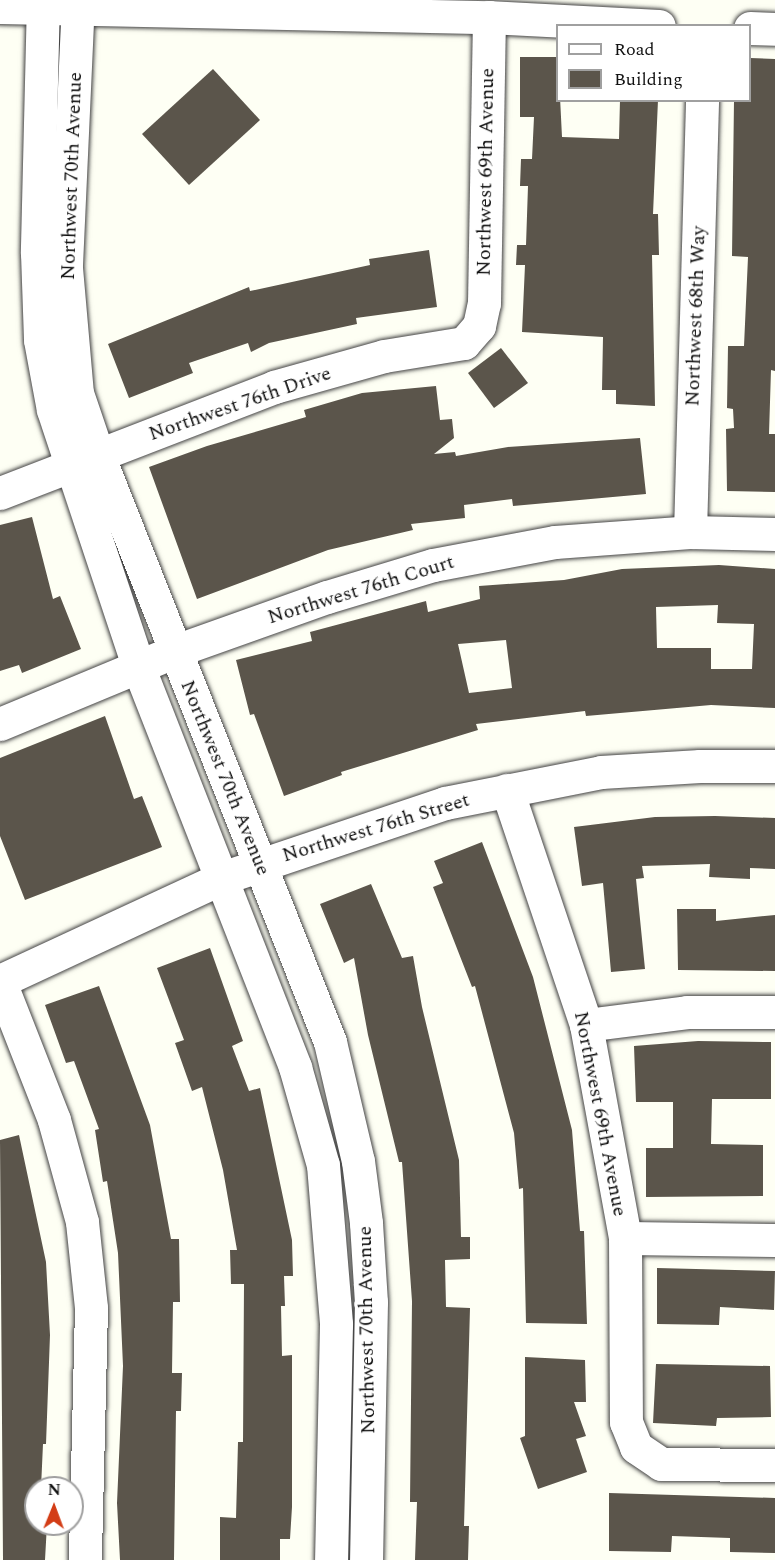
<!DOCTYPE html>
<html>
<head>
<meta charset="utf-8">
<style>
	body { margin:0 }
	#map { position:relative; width:775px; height:1560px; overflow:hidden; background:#fefff4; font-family:Spectral,serif }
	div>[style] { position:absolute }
	.building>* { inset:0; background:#5b554b }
	.roads { filter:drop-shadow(0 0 2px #444) drop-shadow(0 0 2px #444) }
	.minor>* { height:33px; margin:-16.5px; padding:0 16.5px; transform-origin:16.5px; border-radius:16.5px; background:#fff }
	span { translate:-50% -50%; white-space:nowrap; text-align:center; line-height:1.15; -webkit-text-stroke:6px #fff; paint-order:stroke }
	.street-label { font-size:20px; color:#111 }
	.legend { position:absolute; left:556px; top:24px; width:195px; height:78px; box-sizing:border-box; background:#fff; border:2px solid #a0a0a0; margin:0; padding:8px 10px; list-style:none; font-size:18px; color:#111 }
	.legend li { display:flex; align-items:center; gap:12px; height:30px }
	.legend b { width:30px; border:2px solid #a0a0a0 }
	.north { position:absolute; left:24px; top:1476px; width:60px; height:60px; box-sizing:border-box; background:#fff; border:2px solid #a0a0a0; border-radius:50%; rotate:1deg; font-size:16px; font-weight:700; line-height:24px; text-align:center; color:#111 }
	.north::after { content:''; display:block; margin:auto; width:21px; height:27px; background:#d33d16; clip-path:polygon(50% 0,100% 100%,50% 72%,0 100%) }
</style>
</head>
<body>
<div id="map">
	<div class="building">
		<div style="clip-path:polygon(520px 57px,558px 57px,562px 137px,619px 139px,620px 100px,658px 100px,653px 214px,658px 214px,659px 255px,652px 255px,655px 406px,616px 404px,616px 390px,602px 390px,603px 337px,522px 332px,525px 265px,516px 265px,517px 245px,526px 245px,528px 186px,520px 186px,521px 159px,532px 159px,534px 117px,520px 117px)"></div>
		<div style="clip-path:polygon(750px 58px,775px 59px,775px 371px,771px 370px,769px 434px,775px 434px,775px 492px,727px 491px,726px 429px,734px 428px,733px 409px,727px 408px,728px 346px,744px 346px,748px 257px,732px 256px,734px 100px,750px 100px)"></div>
		<div style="clip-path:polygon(213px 69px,260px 120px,189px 185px,142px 134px)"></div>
		<div style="clip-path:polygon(429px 250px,437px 307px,356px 318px,357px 324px,269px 343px,251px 352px,248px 343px,189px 363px,193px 373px,129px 398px,108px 344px,249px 287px,250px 291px,370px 265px,369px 259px)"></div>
		<div style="clip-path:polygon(501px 348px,528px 383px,494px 408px,468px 373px)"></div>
		<div style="clip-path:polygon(436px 386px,440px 420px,452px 419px,454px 438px,434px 454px,455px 452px,456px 456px,508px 447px,640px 438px,646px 494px,513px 506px,512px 499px,464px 505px,465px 518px,411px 524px,413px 530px,328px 550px,197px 599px,149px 467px,207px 446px,306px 417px,304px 410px,362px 393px)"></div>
		<div style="clip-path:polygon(32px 517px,53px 599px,60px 596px,81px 649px,22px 673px,19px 665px,0 671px,0 525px)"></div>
		<div style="clip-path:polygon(evenodd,719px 565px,775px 569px,775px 708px,711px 705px,586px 716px,585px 711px,476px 724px,478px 730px,341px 772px,342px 775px,284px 796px,254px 714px,250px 715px,236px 660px,312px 641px,310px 632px,426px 601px,428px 612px,480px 599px,479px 586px,564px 580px,622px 569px,719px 565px,718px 605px,717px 623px,754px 624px,752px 669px,711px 669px,711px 648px,657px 648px,656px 607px,718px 605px,719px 565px,506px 640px,512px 688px,469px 693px,458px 644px,506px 640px)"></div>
		<div style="clip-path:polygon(105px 716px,134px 799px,142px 796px,162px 847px,25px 900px,0 836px,0 758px)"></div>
		<div style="clip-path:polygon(715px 816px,775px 818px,775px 869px,750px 868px,750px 879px,709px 877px,710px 864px,642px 866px,644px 878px,636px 879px,645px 969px,611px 972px,603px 883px,582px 886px,574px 827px,655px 817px)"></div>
		<div style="clip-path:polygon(482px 842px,533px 977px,572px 1130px,580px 1231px,584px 1231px,587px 1324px,526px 1323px,523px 1188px,519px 1189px,514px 1133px,475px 986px,472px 987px,433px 887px,443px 883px,434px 861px)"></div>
		<div style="clip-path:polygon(371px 884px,402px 958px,413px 956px,422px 1007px,459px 1160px,461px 1237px,470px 1237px,470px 1259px,445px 1260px,446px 1307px,470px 1308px,464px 1526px,469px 1526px,468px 1560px,415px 1560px,417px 1502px,410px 1502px,412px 1301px,402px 1162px,399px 1162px,368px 1035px,354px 958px,344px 963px,320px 904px)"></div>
		<div style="clip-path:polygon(677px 909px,716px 909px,716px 921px,775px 915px,775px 971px,678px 970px)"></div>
		<div style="clip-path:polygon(210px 948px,243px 1041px,232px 1046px,249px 1091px,260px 1088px,292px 1240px,293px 1276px,284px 1276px,285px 1306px,281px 1306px,282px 1356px,292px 1355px,292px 1507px,290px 1539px,280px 1539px,280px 1560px,220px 1560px,220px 1517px,236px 1518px,238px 1442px,243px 1442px,244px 1284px,231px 1284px,230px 1250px,237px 1250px,223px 1170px,202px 1087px,192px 1091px,175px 1043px,184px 1040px,157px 968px)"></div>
		<div style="clip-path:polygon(99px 986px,150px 1125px,171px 1239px,179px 1239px,180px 1302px,173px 1302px,172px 1373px,182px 1373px,181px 1411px,176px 1411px,174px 1560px,120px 1560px,117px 1503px,123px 1366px,118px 1253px,107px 1181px,103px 1182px,95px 1130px,99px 1129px,74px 1061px,66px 1063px,45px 1005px)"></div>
		<div style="clip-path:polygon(698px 1041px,771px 1042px,771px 1099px,712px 1099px,711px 1144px,763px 1145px,763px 1196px,646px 1197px,646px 1148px,673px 1148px,673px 1102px,636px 1102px,634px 1046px)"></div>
		<div style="clip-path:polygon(19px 1135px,46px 1262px,50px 1335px,46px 1444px,43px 1444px,41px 1488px,36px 1488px,36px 1524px,47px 1524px,45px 1560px,3px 1560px,0 1140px)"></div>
		<div style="clip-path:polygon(657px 1268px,775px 1271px,774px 1310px,720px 1307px,719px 1325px,657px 1324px)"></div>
		<div style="clip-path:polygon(525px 1357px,585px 1360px,586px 1402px,574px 1402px,586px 1436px,576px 1439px,587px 1472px,538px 1489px,520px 1438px,525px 1436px)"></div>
		<div style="clip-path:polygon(656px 1364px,770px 1366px,771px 1417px,717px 1418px,716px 1426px,653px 1423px)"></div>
		<div style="clip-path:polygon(609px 1493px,775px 1498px,775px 1553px,730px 1552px,730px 1538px,672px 1536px,671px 1552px,609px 1551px)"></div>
	</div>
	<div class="roads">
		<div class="minor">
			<div style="left:43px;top:0;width:253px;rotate:91.4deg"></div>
			<div style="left:37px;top:253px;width:87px;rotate:88deg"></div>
			<div style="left:40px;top:340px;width:71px;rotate:79.5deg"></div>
			<div style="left:53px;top:410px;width:270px;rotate:71.6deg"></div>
			<div style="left:138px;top:666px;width:431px;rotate:68.6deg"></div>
			<div style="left:295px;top:1067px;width:102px;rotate:74.1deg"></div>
			<div style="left:323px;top:1165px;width:160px;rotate:85.3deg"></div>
			<div style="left:336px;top:1324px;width:236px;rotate:91.2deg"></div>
			<div style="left:78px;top:0;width:268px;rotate:92.6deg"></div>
			<div style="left:66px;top:268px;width:125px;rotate:85deg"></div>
			<div style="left:77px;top:393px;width:65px;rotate:71.3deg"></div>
			<div style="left:98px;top:455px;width:631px;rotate:68.43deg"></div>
			<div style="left:330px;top:1042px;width:122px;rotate:76.8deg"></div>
			<div style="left:358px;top:1161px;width:63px;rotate:82.6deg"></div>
			<div style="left:366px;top:1223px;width:79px;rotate:86.4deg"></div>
			<div style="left:371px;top:1302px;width:258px;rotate:91.1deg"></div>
			<div style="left:0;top:7px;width:489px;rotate:1.2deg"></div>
			<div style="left:489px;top:17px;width:170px;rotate:3deg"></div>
			<div style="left:750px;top:28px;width:25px;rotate:2deg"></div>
			<div style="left:0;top:493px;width:294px;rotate:-21.1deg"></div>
			<div style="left:274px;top:387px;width:114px;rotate:-15.7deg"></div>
			<div style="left:384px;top:356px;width:81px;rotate:-9.2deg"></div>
			<div style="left:464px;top:343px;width:23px;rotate:-49deg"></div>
			<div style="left:479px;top:326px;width:24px;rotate:-78deg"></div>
			<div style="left:484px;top:303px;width:286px;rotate:-89deg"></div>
			<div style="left:690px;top:532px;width:432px;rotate:-88.4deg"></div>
			<div style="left:0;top:724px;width:190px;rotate:-22.6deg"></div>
			<div style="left:175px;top:651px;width:161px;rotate:-19.6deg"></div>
			<div style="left:327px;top:597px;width:111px;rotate:-16.8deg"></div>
			<div style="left:433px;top:565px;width:124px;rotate:-10.7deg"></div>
			<div style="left:555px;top:542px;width:135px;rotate:-4.2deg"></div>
			<div style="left:690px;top:532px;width:85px;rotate:1.3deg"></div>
			<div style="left:507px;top:790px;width:248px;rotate:71.4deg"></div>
			<div style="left:586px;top:1025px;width:217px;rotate:79.6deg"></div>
			<div style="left:625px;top:1238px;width:184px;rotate:89.7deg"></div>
			<div style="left:626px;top:1422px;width:27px;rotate:68deg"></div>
			<div style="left:636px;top:1447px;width:30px;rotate:34deg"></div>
			<div style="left:661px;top:1464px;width:114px;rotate:0.5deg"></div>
			<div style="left:0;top:981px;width:245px;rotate:-24.9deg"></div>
			<div style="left:222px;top:878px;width:235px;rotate:-18.6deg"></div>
			<div style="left:445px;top:803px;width:159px;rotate:-11.2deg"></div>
			<div style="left:601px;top:772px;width:99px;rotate:-3.5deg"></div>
			<div style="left:700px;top:766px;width:75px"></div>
			<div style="left:0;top:982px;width:148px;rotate:68.6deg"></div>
			<div style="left:54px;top:1120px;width:106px;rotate:74.6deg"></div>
			<div style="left:82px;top:1222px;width:86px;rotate:84deg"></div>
			<div style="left:91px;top:1308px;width:252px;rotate:91.4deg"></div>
			<div style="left:586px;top:1025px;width:102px;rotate:-7.3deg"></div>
			<div style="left:687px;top:1012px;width:88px"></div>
			<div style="left:625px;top:1238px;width:150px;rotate:0.8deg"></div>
		</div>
	</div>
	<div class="street-label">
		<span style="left:486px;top:172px;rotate:-89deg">Northwest 69th Avenue</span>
		<span style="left:72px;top:176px;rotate:-88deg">Northwest 70th Avenue</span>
		<span style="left:696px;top:316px;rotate:-88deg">Northwest 68th Way</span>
		<span style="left:240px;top:404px;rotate:-19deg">Northwest 76th Drive</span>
		<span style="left:361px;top:590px;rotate:-17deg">Northwest 76th Court</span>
		<span style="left:225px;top:778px;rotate:68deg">Northwest 70th Avenue</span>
		<span style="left:376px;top:828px;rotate:-17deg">Northwest 76th Street</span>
		<span style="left:600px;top:1114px;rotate:79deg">Northwest 69th Avenue</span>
		<span style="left:367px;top:1330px;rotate:-91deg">Northwest 70th Avenue</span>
	</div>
	<ul class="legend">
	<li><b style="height:8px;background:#fff"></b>Road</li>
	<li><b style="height:16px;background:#5b554b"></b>Building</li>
	</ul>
	<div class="north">N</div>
</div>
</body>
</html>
